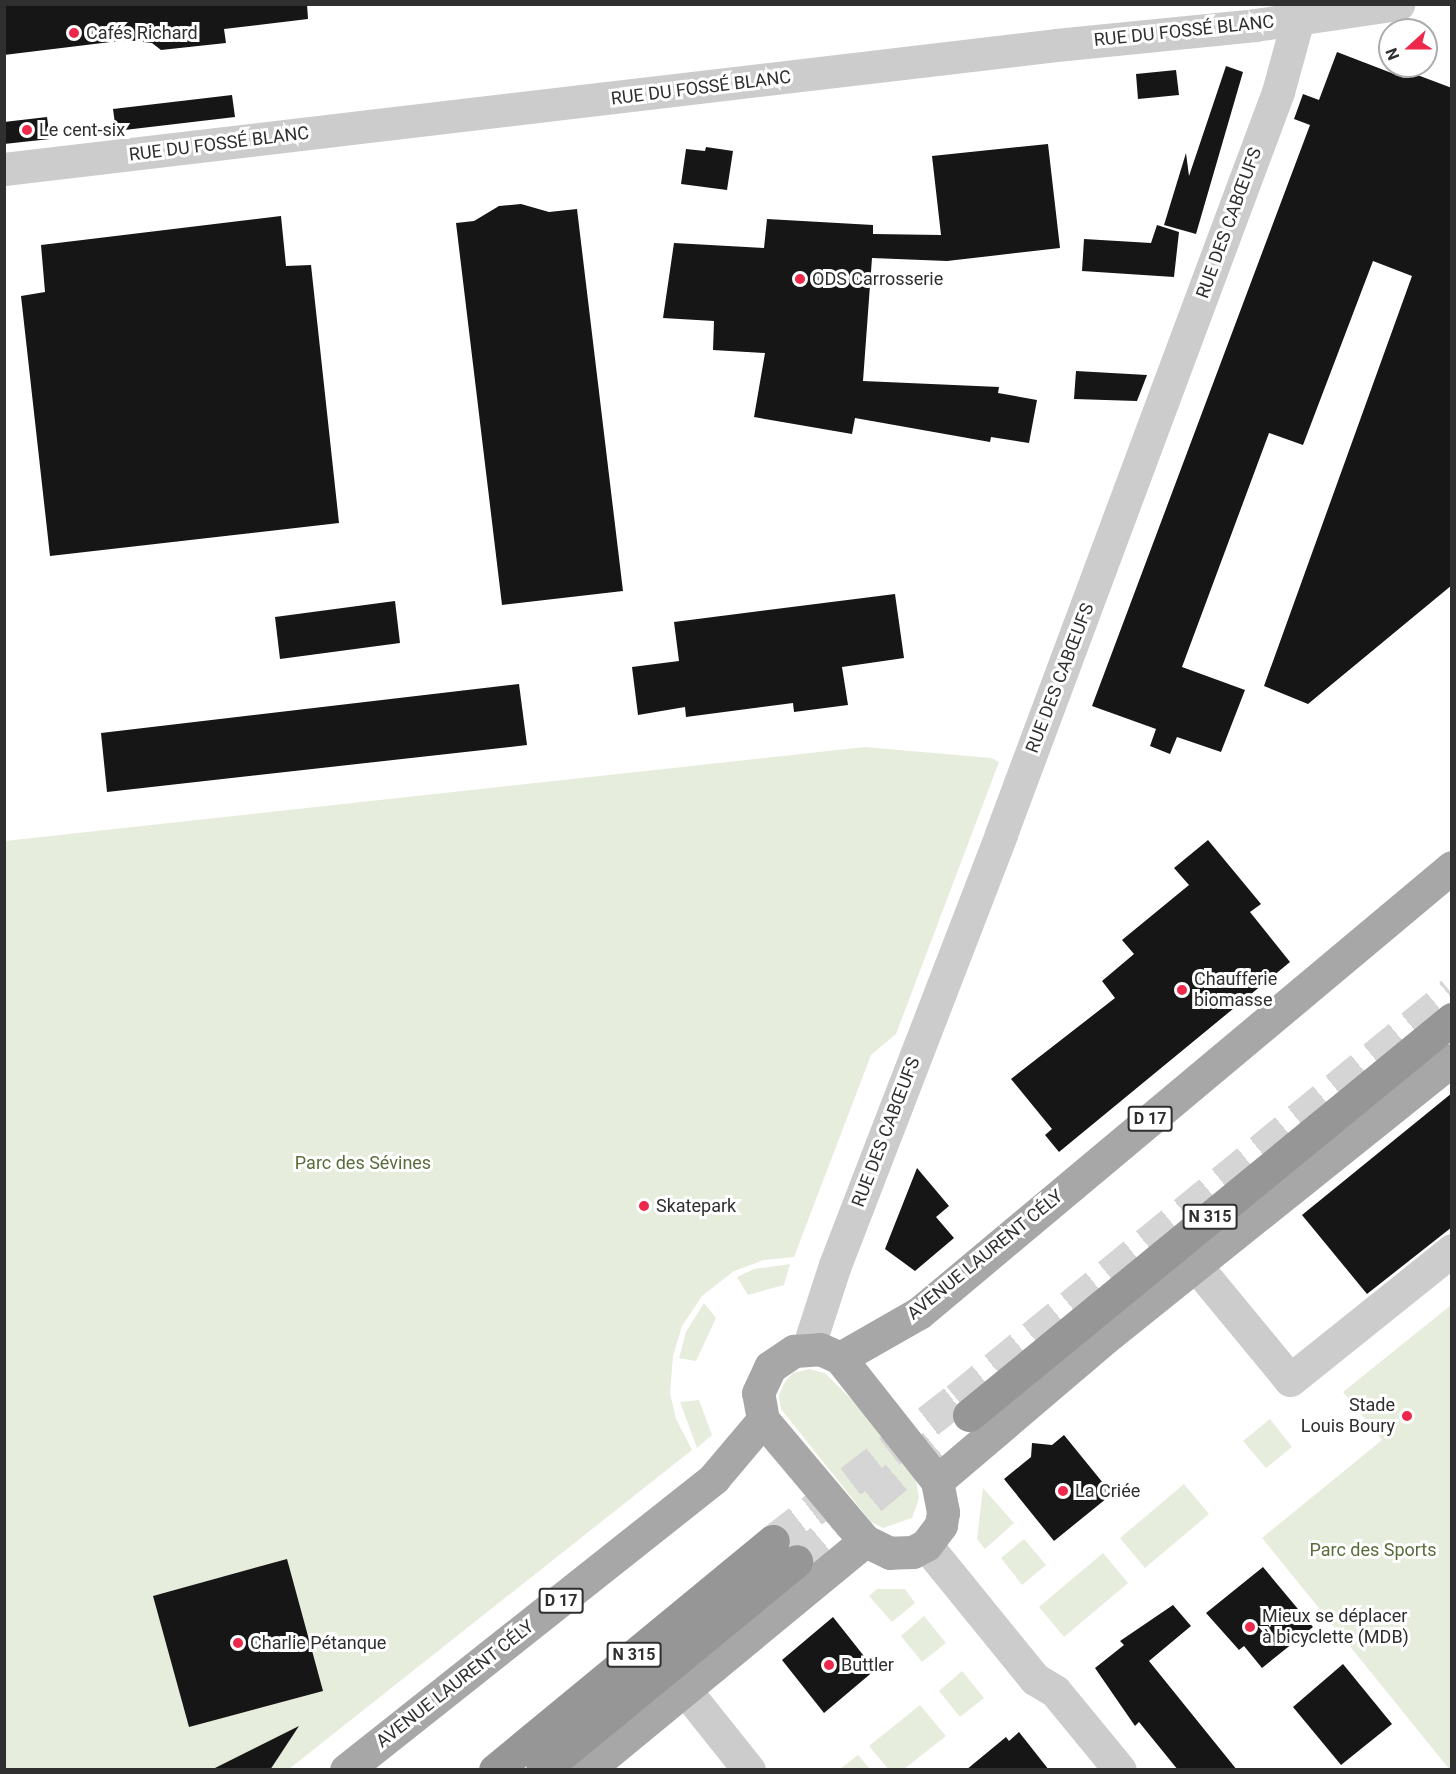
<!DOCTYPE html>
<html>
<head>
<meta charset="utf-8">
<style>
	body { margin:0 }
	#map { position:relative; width:1456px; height:1774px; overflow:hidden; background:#fff; font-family:Roboto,sans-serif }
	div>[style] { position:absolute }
	.green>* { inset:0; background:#e7eddc }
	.building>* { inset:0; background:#161616 }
	.highway-tunnel>* { height:33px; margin-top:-16.5px; transform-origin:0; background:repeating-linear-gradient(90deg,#d5d5d5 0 33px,transparent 0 49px) }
	.minor>* { height:33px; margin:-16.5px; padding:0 16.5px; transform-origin:16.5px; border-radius:16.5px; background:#ccc }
	.major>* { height:33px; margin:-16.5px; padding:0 16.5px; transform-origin:16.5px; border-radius:16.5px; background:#a7a7a7 }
	.highway>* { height:33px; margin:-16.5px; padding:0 16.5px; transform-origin:16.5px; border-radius:16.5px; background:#969696 }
	.dots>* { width:16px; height:16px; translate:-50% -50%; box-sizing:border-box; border:3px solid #fff; border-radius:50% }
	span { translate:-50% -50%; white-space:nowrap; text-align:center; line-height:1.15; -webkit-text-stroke:6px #fff; paint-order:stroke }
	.shield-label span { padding:2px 4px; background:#fff; border:2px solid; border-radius:4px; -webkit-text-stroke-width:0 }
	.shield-label { font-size:16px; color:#2f2f2f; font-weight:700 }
	.street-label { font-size:18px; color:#2f2f2f }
	.poi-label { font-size:18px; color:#2f2f2f }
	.left { translate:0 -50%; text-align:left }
	.right { translate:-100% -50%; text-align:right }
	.park-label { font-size:18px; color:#576d3a }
	.frame { position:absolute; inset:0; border:6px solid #2f2f2f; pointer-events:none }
	.north { position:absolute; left:1378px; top:18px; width:60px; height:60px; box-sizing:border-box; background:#fff; border:2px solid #acacac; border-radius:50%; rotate:249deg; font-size:16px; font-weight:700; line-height:24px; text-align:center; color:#2f2f2f }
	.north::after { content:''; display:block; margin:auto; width:21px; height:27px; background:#ee284b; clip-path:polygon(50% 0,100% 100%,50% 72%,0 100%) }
</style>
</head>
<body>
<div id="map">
	<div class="green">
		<div style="clip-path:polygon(865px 747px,991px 758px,999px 762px,896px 1034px,871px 1055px,794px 1257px,764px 1260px,734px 1271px,702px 1296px,682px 1326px,673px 1356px,670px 1393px,676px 1419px,692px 1450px,289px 1769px,5px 1769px,5px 841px)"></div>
		<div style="clip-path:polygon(790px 1264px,784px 1285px,748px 1295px,737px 1277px,754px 1269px)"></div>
		<div style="clip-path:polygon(704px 1303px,716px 1318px,696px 1361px,679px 1358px,686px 1332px)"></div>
		<div style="clip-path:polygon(1451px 1305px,1452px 1769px,1450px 1770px,1262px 1538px,1382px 1440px,1343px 1392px)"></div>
		<div style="clip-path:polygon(809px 1369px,825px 1373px,859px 1407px,916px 1480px,919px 1498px,912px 1518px,883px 1528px,871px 1522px,781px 1409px,779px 1396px,784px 1383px,793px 1373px)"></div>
		<div style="clip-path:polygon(699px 1400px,712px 1435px,697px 1448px,680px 1402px)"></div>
		<div style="clip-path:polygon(1270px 1419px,1292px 1447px,1266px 1468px,1243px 1441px)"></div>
		<div style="clip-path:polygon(1184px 1484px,1209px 1514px,1145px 1568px,1120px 1538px)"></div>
		<div style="clip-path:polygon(983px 1488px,1014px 1523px,985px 1549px,977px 1539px)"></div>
		<div style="clip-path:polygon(1024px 1539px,1046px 1565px,1022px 1585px,1001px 1558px)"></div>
		<div style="clip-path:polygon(1103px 1553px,1128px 1583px,1064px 1637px,1039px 1607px)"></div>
		<div style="clip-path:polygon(877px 1589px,905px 1589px,915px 1603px,892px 1622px,869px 1596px)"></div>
		<div style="clip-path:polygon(924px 1616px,946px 1643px,922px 1662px,901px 1636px)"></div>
		<div style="clip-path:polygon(962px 1671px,984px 1698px,960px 1717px,939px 1691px)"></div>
		<div style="clip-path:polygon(920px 1705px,946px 1736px,904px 1769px,888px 1769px,869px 1746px)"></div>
		<div style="clip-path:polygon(858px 1755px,870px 1769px,840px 1769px)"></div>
	</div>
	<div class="building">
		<div style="clip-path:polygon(4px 4px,307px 4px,308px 19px,224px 29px,226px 43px,161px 50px,152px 43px,127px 40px,4px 55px)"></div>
		<div style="clip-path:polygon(1337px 52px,1402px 77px,1404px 70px,1452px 88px,1452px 585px,1308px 704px,1264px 686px,1412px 276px,1373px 261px,1303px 445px,1269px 433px,1182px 667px,1245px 690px,1221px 752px,1177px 737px,1170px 754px,1150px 746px,1156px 729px,1092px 706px,1310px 125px,1294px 119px,1303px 94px,1319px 100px)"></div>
		<div style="clip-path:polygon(1226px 66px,1243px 72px,1196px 234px,1164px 225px,1186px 153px,1189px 176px)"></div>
		<div style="clip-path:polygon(1176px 70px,1179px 95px,1138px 99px,1136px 74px)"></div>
		<div style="clip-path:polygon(232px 95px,235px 117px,116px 131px,113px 109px)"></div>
		<div style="clip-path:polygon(47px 117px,50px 139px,4px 144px,4px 122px)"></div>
		<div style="clip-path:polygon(1048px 144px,1060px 248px,947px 261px,872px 258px,863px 381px,999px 387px,998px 393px,1037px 400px,1029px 443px,991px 437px,990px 442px,855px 418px,852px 434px,754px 417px,765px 353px,713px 350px,714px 321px,663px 318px,674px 243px,764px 248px,767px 219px,873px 225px,873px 234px,941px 235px,932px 156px)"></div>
		<div style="clip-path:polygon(706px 147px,733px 151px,727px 190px,681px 184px,686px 149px,705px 151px)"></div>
		<div style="clip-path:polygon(521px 204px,549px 212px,577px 209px,623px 591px,502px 605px,456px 223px,474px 221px,499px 206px)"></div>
		<div style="clip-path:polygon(281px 216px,286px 266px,311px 265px,339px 523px,50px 556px,21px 296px,45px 292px,41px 245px)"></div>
		<div style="clip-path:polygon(1157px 225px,1179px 232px,1174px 277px,1082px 271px,1084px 239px,1151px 243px)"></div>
		<div style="clip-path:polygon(1076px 371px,1147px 375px,1137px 401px,1074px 399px)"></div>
		<div style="clip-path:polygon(895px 594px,904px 658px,842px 667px,848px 705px,794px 712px,793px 703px,686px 717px,685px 707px,638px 715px,632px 667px,679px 661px,674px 622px)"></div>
		<div style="clip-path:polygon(395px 601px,400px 643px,280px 659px,275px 617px)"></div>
		<div style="clip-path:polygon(519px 684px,527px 745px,107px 792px,101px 733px)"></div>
		<div style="clip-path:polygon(1208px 840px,1261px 904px,1250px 912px,1290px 962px,1059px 1152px,1045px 1135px,1052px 1129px,1011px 1079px,1115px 998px,1102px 981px,1134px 954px,1122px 940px,1189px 885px,1174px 868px)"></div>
		<div style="clip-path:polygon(1452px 1093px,1452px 1227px,1367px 1294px,1302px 1215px)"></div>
		<div style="clip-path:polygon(917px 1168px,949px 1206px,936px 1217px,954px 1238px,915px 1271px,885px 1249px)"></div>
		<div style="clip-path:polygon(1064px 1435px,1112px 1494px,1054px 1541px,1004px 1479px,1031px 1457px,1032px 1443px,1052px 1445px)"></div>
		<div style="clip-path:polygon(287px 1559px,323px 1691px,189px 1727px,153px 1596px)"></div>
		<div style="clip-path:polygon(1263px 1567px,1313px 1627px,1262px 1668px,1244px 1646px,1239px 1650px,1206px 1613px)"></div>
		<div style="clip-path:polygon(1173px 1605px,1191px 1626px,1149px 1661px,1237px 1770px,1178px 1770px,1139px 1722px,1135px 1726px,1095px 1668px,1124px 1645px,1120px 1641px)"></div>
		<div style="clip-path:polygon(833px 1617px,875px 1670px,824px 1713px,782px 1660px)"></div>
		<div style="clip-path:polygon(1343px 1664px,1392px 1724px,1341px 1765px,1293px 1707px)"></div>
		<div style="clip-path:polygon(299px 1726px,270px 1770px,211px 1770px)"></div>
		<div style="clip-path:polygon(1019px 1732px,1049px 1770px,966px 1770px,1006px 1737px,1009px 1741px)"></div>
	</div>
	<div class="highway-tunnel">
		<div style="left:773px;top:1541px;width:232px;rotate:-37.7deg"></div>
		<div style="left:957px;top:1399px;width:640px;rotate:-39.36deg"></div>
		<div style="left:796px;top:1561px;width:188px;rotate:-40deg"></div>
	</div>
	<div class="minor">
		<div style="left:4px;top:169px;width:1059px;rotate:-6.72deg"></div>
		<div style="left:1056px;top:45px;width:200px;rotate:-5.7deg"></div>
		<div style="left:1255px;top:25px;width:145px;rotate:-8.4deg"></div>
		<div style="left:1197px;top:1267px;width:146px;rotate:50.5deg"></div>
		<div style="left:1290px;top:1380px;width:208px;rotate:-38.7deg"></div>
		<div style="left:808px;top:1348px;width:87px;rotate:-72deg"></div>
		<div style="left:835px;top:1265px;width:462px;rotate:-68.9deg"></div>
		<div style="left:1001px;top:834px;width:792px;rotate:-69.53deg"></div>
		<div style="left:1278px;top:92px;width:91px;rotate:-74.7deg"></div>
		<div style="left:926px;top:1545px;width:173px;rotate:50.9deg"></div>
		<div style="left:1035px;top:1679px;width:23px;rotate:31deg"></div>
		<div style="left:1055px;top:1691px;width:102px;rotate:50.6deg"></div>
		<div style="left:686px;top:1691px;width:101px;rotate:51.4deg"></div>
	</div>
	<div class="major">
		<div style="left:820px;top:1349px;width:22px;rotate:24deg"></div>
		<div style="left:840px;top:1358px;width:157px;rotate:51.7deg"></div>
		<div style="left:937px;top:1481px;width:32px;rotate:79deg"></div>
		<div style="left:943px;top:1512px;width:13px;rotate:99deg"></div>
		<div style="left:941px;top:1525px;width:25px;rotate:127deg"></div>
		<div style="left:926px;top:1545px;width:15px;rotate:152deg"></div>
		<div style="left:913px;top:1552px;width:23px;rotate:178deg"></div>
		<div style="left:890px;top:1553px;width:28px;rotate:-154deg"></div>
		<div style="left:865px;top:1541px;width:158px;rotate:-130.1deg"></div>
		<div style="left:763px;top:1420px;width:27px;rotate:-100deg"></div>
		<div style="left:758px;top:1393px;width:29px;rotate:-65deg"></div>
		<div style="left:770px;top:1367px;width:29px;rotate:-34deg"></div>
		<div style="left:794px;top:1351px;width:26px;rotate:-4deg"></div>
		<div style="left:840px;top:1358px;width:91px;rotate:-29.7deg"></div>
		<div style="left:919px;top:1313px;width:695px;rotate:-39.92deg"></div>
		<div style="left:937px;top:1481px;width:228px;rotate:-40.4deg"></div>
		<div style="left:1111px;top:1333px;width:437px;rotate:-38.7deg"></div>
		<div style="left:346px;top:1770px;width:470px;rotate:-38.4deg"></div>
		<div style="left:714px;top:1478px;width:76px;rotate:-49.8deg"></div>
		<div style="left:587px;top:1770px;width:360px;rotate:-39.5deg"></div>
	</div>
	<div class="highway">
		<div style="left:969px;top:1415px;width:625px;rotate:-39.35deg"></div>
		<div style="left:495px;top:1770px;width:360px;rotate:-39.5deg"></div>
		<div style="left:542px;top:1770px;width:329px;rotate:-39.4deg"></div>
	</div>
	<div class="dots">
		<div style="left:74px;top:33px;background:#ee284b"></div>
		<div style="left:27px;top:130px;background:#ee284b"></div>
		<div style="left:800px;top:279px;background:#ee284b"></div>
		<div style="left:1182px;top:990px;background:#ee284b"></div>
		<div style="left:644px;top:1206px;background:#ee284b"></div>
		<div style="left:1407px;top:1416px;background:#ee284b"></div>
		<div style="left:1063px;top:1491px;background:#ee284b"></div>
		<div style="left:1250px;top:1627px;background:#ee284b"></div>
		<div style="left:238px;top:1643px;background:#ee284b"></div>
		<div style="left:829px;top:1665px;background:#ee284b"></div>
	</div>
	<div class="shield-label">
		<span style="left:1150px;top:1119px">D 17</span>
		<span style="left:1210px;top:1217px">N 315</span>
		<span style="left:561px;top:1601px">D 17</span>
		<span style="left:634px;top:1655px">N 315</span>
	</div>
	<div class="street-label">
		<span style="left:1184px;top:31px;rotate:-6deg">RUE DU FOSSÉ BLANC</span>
		<span style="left:701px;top:88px;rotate:-7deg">RUE DU FOSSÉ BLANC</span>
		<span style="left:219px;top:144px;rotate:-7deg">RUE DU FOSSÉ BLANC</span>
		<span style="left:1229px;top:223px;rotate:-70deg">RUE DES CABŒUFS</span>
		<span style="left:1060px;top:678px;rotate:-69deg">RUE DES CABŒUFS</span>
		<span style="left:886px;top:1132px;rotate:-69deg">RUE DES CABŒUFS</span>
		<span style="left:985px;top:1255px;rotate:-39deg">AVENUE LAURENT CÉLY</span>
		<span style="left:455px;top:1684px;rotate:-38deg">AVENUE LAURENT CÉLY</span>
	</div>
	<div class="poi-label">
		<span class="left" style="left:86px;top:33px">Cafés Richard</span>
		<span class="left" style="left:39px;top:130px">Le cent-six</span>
		<span class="left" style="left:812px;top:279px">ODS Carrosserie</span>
		<span class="left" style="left:1194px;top:990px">Chaufferie<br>biomasse</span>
		<span class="left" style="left:656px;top:1206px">Skatepark</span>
		<span class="right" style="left:1395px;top:1416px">Stade<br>Louis Boury</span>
		<span class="left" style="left:1075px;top:1491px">La Criée</span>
		<span class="left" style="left:1262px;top:1627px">Mieux se déplacer<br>à bicyclette (MDB)</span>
		<span class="left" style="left:250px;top:1643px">Charlie Pétanque</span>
		<span class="left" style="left:841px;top:1665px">Buttler</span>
	</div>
	<div class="park-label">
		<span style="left:363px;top:1163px">Parc des Sévines</span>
		<span style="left:1373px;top:1550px">Parc des Sports</span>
	</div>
	<div class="frame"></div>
	<div class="north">N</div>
</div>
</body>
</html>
